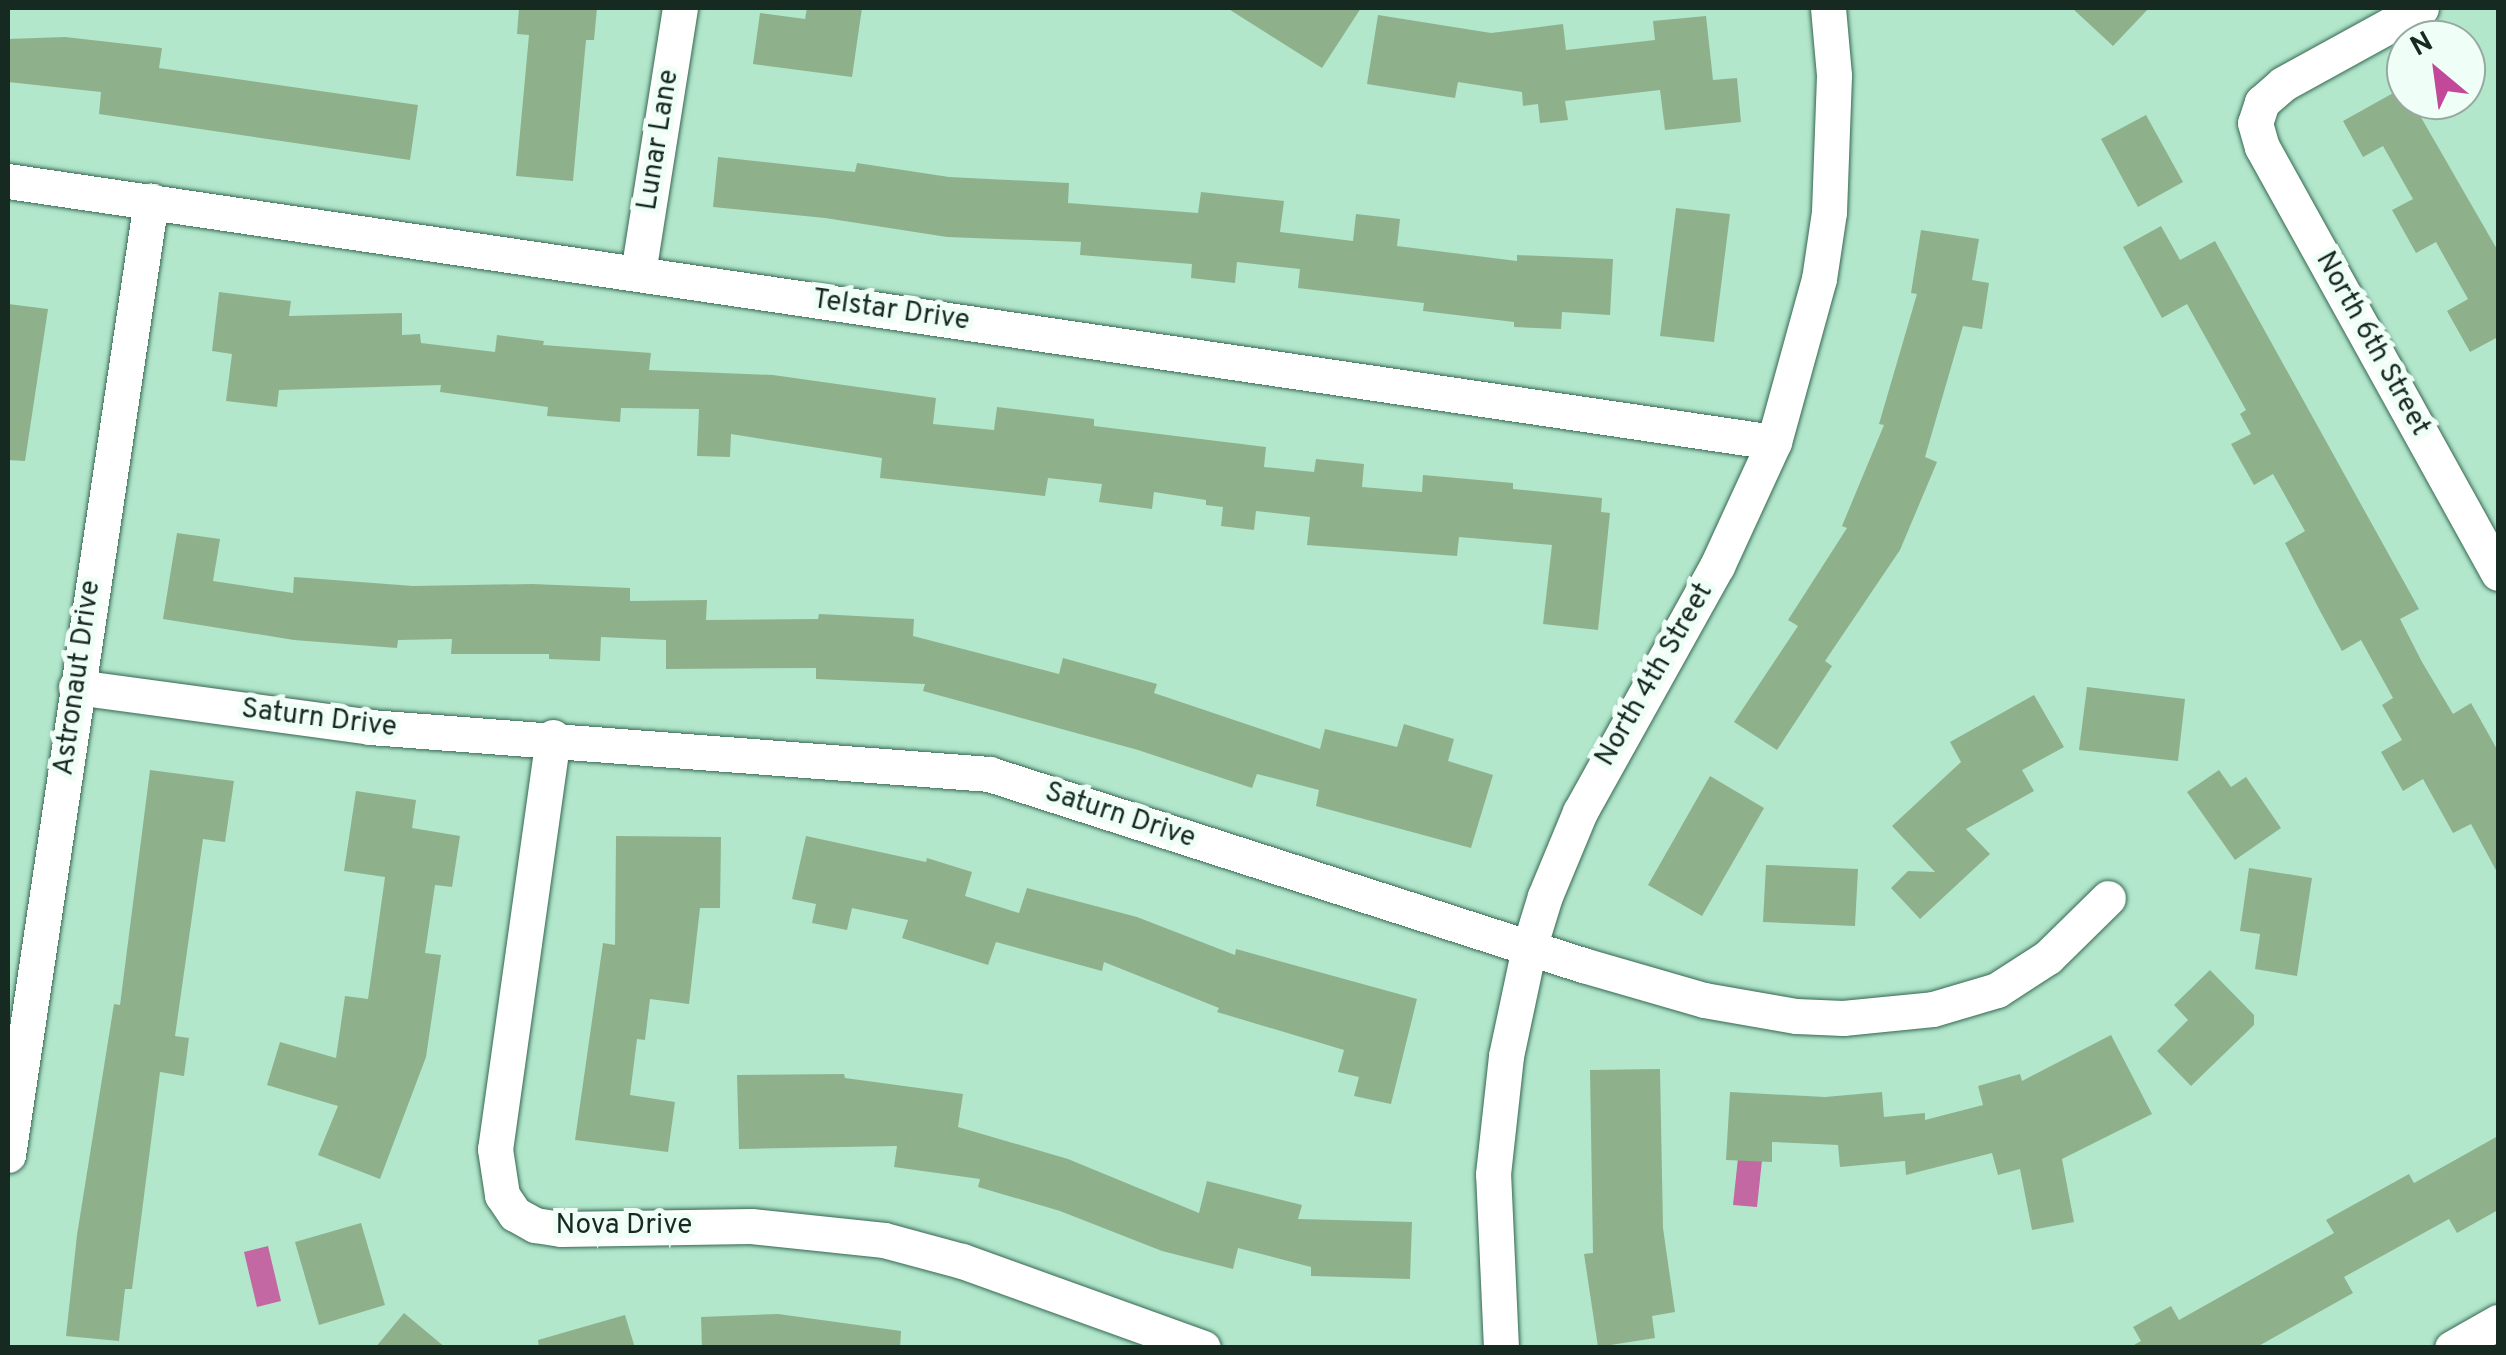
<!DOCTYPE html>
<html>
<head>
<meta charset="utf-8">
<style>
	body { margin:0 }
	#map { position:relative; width:2506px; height:1355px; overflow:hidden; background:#b2e7cc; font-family:Overpass,sans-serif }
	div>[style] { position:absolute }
	.water>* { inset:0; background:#c468a3 }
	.building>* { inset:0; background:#8eb18b }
	.roads { filter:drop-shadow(0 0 2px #376852) drop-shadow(0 0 2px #376852) }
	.minor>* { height:35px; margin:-17.5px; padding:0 17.5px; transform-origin:17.5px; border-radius:17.5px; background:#fff }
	span { translate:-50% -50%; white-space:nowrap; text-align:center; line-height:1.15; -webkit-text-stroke:10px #effef6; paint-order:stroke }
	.street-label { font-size:28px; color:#162a21 }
	.frame { position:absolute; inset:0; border:10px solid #162a21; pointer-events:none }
	.north { position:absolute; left:2386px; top:20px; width:100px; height:100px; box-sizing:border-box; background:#effef6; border:2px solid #98a9a1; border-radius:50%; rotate:331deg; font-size:28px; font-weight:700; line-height:40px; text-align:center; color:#162a21 }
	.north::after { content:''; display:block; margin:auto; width:35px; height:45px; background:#c2489a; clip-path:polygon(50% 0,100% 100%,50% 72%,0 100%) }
</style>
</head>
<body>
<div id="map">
	<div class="water">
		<div style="clip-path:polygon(1738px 1158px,1762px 1160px,1757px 1207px,1733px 1205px)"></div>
		<div style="clip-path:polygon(268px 1246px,281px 1301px,257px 1307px,244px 1252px)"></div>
	</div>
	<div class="building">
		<div style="clip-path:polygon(519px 8px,597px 8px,594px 40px,586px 40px,573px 181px,516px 176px,529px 35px,517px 34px)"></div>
		<div style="clip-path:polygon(807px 8px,862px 8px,852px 77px,753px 64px,760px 13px,805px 19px)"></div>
		<div style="clip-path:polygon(1227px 8px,1361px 8px,1322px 68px)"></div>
		<div style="clip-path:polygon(2072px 8px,2149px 8px,2113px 46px)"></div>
		<div style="clip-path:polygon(1378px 15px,1491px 33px,1563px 24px,1566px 50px,1655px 40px,1653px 21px,1706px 16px,1713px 80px,1737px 78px,1741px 122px,1665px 130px,1660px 90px,1565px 101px,1568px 120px,1540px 123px,1538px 104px,1523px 106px,1522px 92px,1458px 82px,1455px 98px,1367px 84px)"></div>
		<div style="clip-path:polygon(65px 37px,162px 48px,159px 68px,418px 105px,410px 160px,99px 114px,101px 92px,8px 82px,8px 39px)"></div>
		<div style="clip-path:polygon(2404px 87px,2406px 100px,2411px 100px,2498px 251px,2498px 337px,2470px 352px,2447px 311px,2468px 299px,2436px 242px,2416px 253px,2392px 210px,2413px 199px,2383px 146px,2363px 157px,2343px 121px)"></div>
		<div style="clip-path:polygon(2146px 115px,2183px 182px,2138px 207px,2101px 139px)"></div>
		<div style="clip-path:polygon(718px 157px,855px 172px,857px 163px,949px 177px,1069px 183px,1068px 203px,1198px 213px,1201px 192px,1284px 201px,1280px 232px,1353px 241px,1356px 214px,1400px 219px,1397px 246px,1517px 261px,1517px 255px,1613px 259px,1610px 315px,1562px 312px,1561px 329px,1514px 327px,1514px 322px,1423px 311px,1424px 303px,1298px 288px,1300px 269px,1237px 262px,1235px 283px,1191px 278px,1192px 264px,1080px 255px,1081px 242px,947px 237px,825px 218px,713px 207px)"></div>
		<div style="clip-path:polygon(1676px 208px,1730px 214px,1714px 342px,1660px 336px)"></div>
		<div style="clip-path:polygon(2161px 226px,2180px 260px,2215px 241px,2419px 609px,2400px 619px,2422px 662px,2453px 714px,2471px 703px,2498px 751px,2498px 874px,2471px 824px,2453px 833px,2423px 779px,2403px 791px,2381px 752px,2402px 740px,2382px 705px,2393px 698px,2361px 640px,2342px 651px,2320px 611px,2285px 543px,2305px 531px,2273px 474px,2254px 485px,2231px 444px,2251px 434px,2240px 414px,2246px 410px,2187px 304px,2162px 318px,2123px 247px)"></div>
		<div style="clip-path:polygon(1921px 230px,1979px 239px,1972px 280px,1989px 283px,1982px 329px,1963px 326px,1925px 457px,1937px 462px,1900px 550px,1825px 661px,1832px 666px,1777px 750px,1734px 722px,1798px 626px,1788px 620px,1847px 528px,1842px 526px,1884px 425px,1879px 424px,1917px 294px,1911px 293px)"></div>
		<div style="clip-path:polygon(219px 292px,291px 301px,289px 316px,402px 313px,402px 335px,420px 334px,421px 343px,495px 352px,497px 335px,544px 341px,543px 345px,651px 353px,649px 370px,773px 375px,936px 398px,933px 424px,994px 430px,997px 407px,1094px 419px,1094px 426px,1266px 447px,1264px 467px,1314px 472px,1316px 459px,1364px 464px,1362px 487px,1422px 492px,1423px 475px,1513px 483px,1513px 489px,1602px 498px,1601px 512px,1610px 513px,1598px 630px,1543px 624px,1552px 545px,1459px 537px,1457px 556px,1307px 545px,1310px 517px,1256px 511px,1254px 530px,1221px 526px,1223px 507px,1206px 505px,1206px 500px,1154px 492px,1152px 509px,1099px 502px,1102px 484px,1048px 478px,1045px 496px,880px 478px,882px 458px,731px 434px,730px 457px,697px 456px,699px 409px,621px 408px,620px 422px,547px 416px,548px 407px,440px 392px,441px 385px,279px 390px,277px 407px,226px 401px,232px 354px,212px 351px)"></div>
		<div style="clip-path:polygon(8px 304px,48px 309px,25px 461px,8px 460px)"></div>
		<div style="clip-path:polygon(177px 533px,220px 539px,213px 581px,293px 593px,294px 577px,413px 586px,532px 584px,630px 588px,630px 601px,707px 600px,706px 620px,818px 619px,819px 614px,914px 619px,913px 636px,1059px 674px,1063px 658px,1157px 684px,1154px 693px,1320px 749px,1325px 729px,1397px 747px,1404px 724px,1454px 739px,1448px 761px,1493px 775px,1471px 848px,1316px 806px,1319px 790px,1257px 774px,1252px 788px,1138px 750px,923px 691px,925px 684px,816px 679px,816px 668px,666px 669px,666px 640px,601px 637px,600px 661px,549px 659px,549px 654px,451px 654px,452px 639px,398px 640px,397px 648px,294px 640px,163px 619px)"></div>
		<div style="clip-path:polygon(2087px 687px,2185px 699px,2178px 761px,2079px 750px)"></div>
		<div style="clip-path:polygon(2034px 695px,2064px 747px,2022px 770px,2034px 791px,1966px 829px,1990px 854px,1920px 919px,1891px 888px,1908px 871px,1935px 872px,1892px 826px,1961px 762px,1950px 742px)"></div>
		<div style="clip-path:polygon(150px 770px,234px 781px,225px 842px,203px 839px,175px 1036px,189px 1038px,184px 1076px,160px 1072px,132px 1289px,125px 1289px,119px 1341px,66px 1336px,77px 1235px,114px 1004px,120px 1005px)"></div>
		<div style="clip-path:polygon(2219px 770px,2231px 787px,2246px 777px,2281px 828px,2235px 860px,2187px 792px)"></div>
		<div style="clip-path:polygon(1710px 776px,1764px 808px,1702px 916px,1648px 885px)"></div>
		<div style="clip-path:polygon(356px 791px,416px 800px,412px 828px,460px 836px,452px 887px,435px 885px,425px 953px,441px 955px,426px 1057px,380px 1179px,318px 1155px,338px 1106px,267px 1085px,280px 1042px,336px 1058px,345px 996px,368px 999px,385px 877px,344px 871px)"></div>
		<div style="clip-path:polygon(616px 836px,721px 837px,720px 908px,700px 908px,689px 1004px,650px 999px,645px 1040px,637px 1039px,630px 1095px,675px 1102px,668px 1152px,575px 1140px,603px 943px,615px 945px)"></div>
		<div style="clip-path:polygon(806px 836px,926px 862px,927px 858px,972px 872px,965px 896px,1019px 913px,1027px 888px,1137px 917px,1235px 955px,1236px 949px,1417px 999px,1391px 1104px,1354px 1096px,1359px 1077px,1338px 1072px,1344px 1050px,1217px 1012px,1219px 1008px,1104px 962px,1102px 971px,996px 942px,988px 965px,902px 938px,908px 920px,852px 908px,847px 930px,812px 923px,816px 904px,792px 899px)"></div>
		<div style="clip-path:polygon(1766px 865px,1858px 869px,1855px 926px,1763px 922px)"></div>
		<div style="clip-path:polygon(2249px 868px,2312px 878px,2297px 976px,2255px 969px,2260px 934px,2240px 931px)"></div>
		<div style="clip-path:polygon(2210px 970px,2254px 1015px,2254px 1025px,2191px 1086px,2157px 1051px,2188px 1020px,2174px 1005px)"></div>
		<div style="clip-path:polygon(2111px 1035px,2152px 1114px,2062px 1159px,2074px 1222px,2032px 1230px,2020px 1169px,1998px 1175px,1992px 1153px,1906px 1175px,1905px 1161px,1840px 1167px,1838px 1145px,1772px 1142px,1772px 1162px,1726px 1160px,1730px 1092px,1825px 1097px,1882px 1092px,1884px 1117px,1925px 1113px,1925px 1120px,1983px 1105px,1978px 1086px,2020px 1074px,2022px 1081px)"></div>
		<div style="clip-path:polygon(1660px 1069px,1663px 1228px,1675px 1312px,1652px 1316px,1655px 1338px,1598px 1347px,1584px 1254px,1593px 1253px,1590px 1070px)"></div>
		<div style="clip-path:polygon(844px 1074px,845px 1078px,963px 1094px,958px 1127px,1068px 1159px,1199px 1213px,1207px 1181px,1302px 1205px,1298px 1219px,1412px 1222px,1410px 1279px,1311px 1276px,1311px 1267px,1238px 1248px,1233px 1269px,1162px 1251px,1060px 1211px,978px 1187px,980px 1179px,894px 1167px,897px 1146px,739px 1149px,737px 1075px)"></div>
		<div style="clip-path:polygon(2498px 1136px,2498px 1210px,2457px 1233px,2449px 1219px,2344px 1277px,2353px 1293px,2255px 1348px,2129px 1348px,2141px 1341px,2133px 1327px,2171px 1306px,2179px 1320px,2334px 1233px,2326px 1220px,2409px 1174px,2414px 1183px)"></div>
		<div style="clip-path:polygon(361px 1223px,385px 1305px,319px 1325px,295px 1242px)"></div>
		<div style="clip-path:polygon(404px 1313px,446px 1348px,375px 1348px)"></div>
		<div style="clip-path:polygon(778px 1314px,901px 1331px,900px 1348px,702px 1348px,701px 1317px)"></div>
		<div style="clip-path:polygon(625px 1315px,635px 1348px,539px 1348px,538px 1340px)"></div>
	</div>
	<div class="roads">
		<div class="minor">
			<div style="left:2421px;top:8px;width:158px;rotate:151.2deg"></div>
			<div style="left:2283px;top:84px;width:28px;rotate:139deg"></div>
			<div style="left:2262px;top:102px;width:22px;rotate:108deg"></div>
			<div style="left:2255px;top:123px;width:25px;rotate:74deg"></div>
			<div style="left:2262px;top:147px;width:487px;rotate:61deg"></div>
			<div style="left:8px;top:181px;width:1785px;rotate:8.41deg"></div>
			<div style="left:638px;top:273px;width:268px;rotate:-81deg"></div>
			<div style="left:76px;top:687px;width:297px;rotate:7.7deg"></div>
			<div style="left:370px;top:727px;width:621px;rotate:4.34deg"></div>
			<div style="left:989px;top:774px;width:624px;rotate:17.83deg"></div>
			<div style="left:1583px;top:965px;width:126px;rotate:16.1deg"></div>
			<div style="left:1704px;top:1000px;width:93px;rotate:9.9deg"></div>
			<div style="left:1796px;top:1016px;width:47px;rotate:2.4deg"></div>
			<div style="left:1843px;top:1018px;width:90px;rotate:-5.7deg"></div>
			<div style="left:1933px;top:1009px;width:67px;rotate:-16.5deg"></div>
			<div style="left:1997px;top:990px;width:61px;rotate:-32.9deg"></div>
			<div style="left:2048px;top:957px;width:84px;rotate:-44.5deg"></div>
			<div style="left:553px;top:737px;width:416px;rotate:98deg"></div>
			<div style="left:495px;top:1149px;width:47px;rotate:81.3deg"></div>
			<div style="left:502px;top:1195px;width:23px;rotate:56deg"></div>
			<div style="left:515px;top:1214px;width:23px;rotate:29deg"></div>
			<div style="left:535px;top:1225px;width:26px;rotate:9deg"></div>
			<div style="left:561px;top:1229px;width:190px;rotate:-0.9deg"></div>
			<div style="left:751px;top:1226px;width:134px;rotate:6deg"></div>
			<div style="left:884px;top:1240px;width:81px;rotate:15.1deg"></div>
			<div style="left:962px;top:1261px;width:256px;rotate:19.8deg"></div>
			<div style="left:8px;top:1155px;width:965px;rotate:-81.48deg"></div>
			<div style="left:1501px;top:1348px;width:174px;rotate:-92.6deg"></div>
			<div style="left:1493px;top:1174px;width:119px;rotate:-83.7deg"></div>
			<div style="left:1506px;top:1056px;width:110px;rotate:-78deg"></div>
			<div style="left:1529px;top:948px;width:54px;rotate:-72.9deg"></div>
			<div style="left:1545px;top:896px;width:91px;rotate:-67.4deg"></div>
			<div style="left:1580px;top:812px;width:282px;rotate:-60.9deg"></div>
			<div style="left:1717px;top:566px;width:136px;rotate:-65.3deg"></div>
			<div style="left:1774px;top:442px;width:169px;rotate:-74.6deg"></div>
			<div style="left:1819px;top:279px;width:68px;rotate:-81.5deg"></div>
			<div style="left:1829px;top:212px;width:137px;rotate:-87.9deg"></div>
			<div style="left:1834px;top:75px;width:67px;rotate:-95.1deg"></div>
			<div style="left:2452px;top:1348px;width:53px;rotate:-29.5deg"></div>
		</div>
	</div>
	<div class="street-label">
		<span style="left:659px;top:140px;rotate:-81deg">Lunar Lane</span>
		<span style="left:891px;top:311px;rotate:8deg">Telstar Drive</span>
		<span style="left:2372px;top:344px;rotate:61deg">North 6th Street</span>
		<span style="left:1655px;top:675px;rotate:-60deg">North 4th Street</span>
		<span style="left:78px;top:678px;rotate:-82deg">Astronaut Drive</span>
		<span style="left:319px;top:719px;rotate:7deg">Saturn Drive</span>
		<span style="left:1120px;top:816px;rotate:18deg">Saturn Drive</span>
		<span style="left:624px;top:1226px">Nova Drive</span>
	</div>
	<div class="frame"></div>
	<div class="north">N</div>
</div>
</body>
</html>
